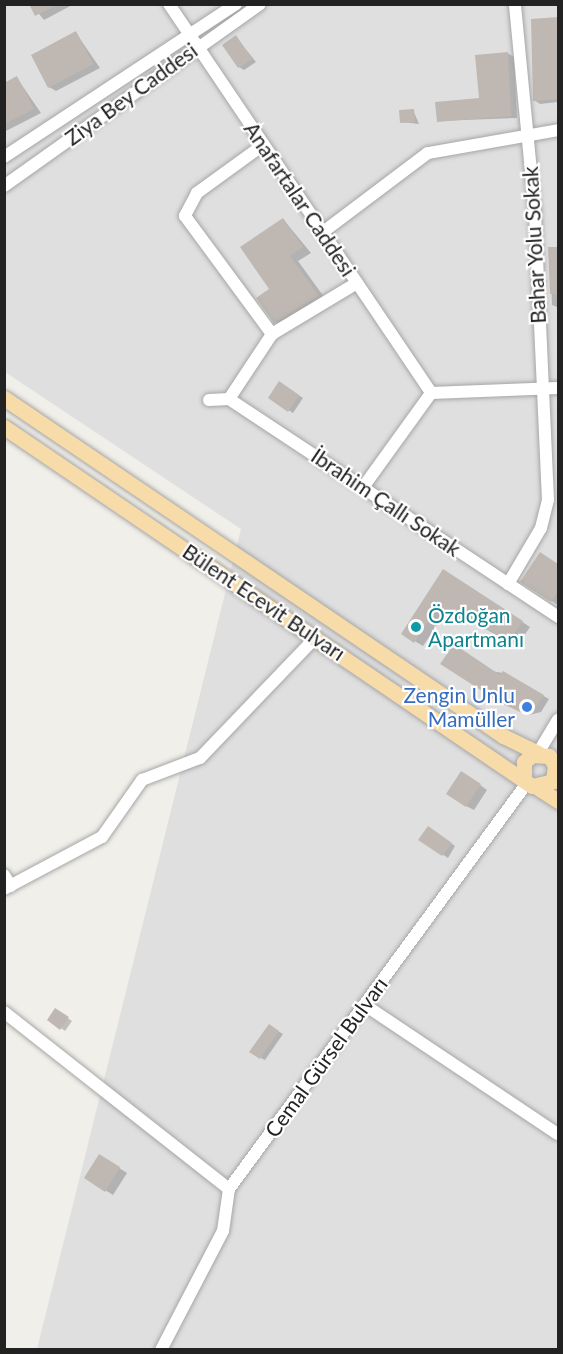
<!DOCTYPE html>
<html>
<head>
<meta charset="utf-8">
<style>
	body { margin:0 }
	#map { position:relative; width:563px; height:1354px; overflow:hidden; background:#f1efe9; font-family:Lato,sans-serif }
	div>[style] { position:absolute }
	.residential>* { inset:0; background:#e0dfdf }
	.shadow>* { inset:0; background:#0003 }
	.building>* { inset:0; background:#bfb8b2 }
	.roads { filter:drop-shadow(0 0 2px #a6a6a6) drop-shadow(0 0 2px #a6a6a6) }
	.minor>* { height:12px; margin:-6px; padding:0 6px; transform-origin:6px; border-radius:6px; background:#fff }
	.major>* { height:15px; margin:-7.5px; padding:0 7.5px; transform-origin:7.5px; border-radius:7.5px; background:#f7dba9 }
	.dots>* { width:16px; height:16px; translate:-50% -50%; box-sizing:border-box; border:3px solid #fff; border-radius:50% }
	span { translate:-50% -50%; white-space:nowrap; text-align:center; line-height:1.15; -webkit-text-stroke:4.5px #fff; paint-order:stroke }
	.street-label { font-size:21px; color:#222 }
	.culture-label { font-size:21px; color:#0d838f }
	.left { translate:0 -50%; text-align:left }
	.shop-label { font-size:21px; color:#366cbe }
	.right { translate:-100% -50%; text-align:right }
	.frame { position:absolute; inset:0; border:6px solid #222; pointer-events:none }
</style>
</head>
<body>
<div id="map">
	<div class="residential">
		<div style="clip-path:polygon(4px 5px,558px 5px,558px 1349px,37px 1349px,241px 529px,5px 372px)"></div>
	</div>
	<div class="shadow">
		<div style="clip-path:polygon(31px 4px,74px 4px,44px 20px)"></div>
		<div style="clip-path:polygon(558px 19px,558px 102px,540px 104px,534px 100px,532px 20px)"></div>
		<div style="clip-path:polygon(76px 33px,100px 68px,56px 91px,49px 87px)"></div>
		<div style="clip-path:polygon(236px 37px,256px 62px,244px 70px,239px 67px)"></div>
		<div style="clip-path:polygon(507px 53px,514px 57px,517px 118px,438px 121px,481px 99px)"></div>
		<div style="clip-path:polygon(17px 78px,41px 113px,4px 132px,4px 85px)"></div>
		<div style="clip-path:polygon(413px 110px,419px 124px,401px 122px)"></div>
		<div style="clip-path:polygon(283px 219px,311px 253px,298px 261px,327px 301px,284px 327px,275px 322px,271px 290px)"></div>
		<div style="clip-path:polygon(558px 248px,558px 307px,557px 307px,552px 305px,550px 249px)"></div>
		<div style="clip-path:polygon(280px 383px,303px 398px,293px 413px,270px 398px)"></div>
		<div style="clip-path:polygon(541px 554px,558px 565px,558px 605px,523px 582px)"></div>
		<div style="clip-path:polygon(451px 575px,530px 627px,517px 646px,448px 609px,423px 646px,403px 634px)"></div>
		<div style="clip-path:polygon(442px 663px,503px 673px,549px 699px,541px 712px,529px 715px)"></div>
		<div style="clip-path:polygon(469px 777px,487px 790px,474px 810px,466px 806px)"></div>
		<div style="clip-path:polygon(433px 831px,455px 846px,448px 858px,421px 840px)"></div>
		<div style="clip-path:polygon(60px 1013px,72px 1021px,65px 1031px,61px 1028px)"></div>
		<div style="clip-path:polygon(269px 1026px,283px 1034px,265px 1060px,261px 1058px)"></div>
		<div style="clip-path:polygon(107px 1160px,127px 1173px,113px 1195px,86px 1178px)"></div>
	</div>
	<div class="building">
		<div style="clip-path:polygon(29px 4px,59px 4px,35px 16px)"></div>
		<div style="clip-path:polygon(558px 17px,558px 99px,533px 101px,531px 19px)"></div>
		<div style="clip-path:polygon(76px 31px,93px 64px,48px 88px,31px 55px)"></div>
		<div style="clip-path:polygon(236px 35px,252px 59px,238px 68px,222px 45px)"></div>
		<div style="clip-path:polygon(508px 52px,511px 116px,437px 122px,435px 102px,479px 98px,475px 55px)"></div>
		<div style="clip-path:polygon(17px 76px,34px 109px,4px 124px,4px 83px)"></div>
		<div style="clip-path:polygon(414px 109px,415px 122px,400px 123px,399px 110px)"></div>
		<div style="clip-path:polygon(283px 218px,303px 247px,290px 256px,319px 296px,274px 323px,256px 298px,269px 289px,240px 247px)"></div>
		<div style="clip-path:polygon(548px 247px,558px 247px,558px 294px,550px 294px)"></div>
		<div style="clip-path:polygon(279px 381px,299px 395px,288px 412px,268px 398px)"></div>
		<div style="clip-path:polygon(540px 552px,558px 564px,558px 591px,551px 602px,520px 582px)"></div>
		<div style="clip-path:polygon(443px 569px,523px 621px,508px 642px,470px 617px,466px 623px,439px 605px,414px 643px,401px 634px)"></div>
		<div style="clip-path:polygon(454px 644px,500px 675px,503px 671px,544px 695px,534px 709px,522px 713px,501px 703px,440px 664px)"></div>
		<div style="clip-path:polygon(461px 771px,481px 784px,466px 807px,446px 794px)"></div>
		<div style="clip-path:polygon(428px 826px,452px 843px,442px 856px,418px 840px)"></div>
		<div style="clip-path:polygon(55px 1008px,69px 1017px,60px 1030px,47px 1020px)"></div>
		<div style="clip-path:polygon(269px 1024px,279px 1031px,260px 1059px,249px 1052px)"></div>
		<div style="clip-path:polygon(99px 1154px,120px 1167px,105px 1192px,84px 1178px)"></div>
	</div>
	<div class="roads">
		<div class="minor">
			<div style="left:169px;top:4px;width:469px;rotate:56deg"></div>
			<div style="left:263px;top:145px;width:82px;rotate:144deg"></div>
			<div style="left:197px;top:193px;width:26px;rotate:118deg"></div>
			<div style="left:185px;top:216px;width:147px;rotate:53.6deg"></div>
			<div style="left:4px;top:157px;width:278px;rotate:-33.4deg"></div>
			<div style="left:4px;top:186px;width:314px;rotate:-35.4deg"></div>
			<div style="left:323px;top:232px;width:131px;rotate:-37deg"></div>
			<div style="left:428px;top:153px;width:132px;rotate:-10deg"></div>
			<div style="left:229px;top:399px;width:78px;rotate:-56.5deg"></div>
			<div style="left:272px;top:334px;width:99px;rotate:-31deg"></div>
			<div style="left:209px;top:400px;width:20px;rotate:-3deg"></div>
			<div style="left:229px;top:399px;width:395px;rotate:33.5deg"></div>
			<div style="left:364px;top:486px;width:115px;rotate:-54.2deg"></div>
			<div style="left:431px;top:393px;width:127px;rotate:-2.3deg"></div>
			<div style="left:508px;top:584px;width:65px;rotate:-59.5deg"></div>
			<div style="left:541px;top:528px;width:29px;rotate:-76deg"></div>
			<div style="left:548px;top:500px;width:287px;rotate:-92.6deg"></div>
			<div style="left:535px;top:213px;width:210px;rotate:-95.5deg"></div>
			<div style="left:538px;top:753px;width:39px;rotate:-59deg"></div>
			<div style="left:4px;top:875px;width:13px;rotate:58deg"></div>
			<div style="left:4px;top:889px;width:111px;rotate:-28deg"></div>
			<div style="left:102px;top:837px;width:70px;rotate:-54.9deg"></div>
			<div style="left:142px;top:780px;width:62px;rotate:-20.8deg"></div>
			<div style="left:200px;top:758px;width:168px;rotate:-46.2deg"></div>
			<div style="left:365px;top:1005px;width:232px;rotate:33.8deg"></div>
			<div style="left:4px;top:1012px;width:286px;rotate:38.2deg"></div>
			<div style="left:161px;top:1350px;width:134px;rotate:-62.5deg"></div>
			<div style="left:223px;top:1231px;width:42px;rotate:-81.9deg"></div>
			<div style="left:229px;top:1189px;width:504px;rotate:-53.72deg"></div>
		</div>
		<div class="major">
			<div style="left:4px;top:398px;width:603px;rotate:34.11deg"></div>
			<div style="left:503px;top:736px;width:39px;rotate:26deg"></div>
			<div style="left:4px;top:427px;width:638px;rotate:34.21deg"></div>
			<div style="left:532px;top:786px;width:22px;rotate:-13deg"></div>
			<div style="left:553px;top:781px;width:16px;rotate:-83deg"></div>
			<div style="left:555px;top:765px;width:11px;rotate:-124deg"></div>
			<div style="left:549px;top:756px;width:17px;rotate:-177deg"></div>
			<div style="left:532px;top:755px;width:11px;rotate:139deg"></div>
			<div style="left:524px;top:762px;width:17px;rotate:90deg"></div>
			<div style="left:538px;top:788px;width:24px;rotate:33deg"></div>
		</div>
	</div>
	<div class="dots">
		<div style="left:416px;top:627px;background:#0f9aa8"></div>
		<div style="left:527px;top:707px;background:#3f7fe0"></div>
	</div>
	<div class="street-label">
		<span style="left:131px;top:94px;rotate:-36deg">Ziya Bey Caddesi</span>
		<span style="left:300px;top:199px;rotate:56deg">Anafartalar Caddesi</span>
		<span style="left:534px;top:245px;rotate:-93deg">Bahar Yolu Sokak</span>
		<span style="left:386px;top:502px;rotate:34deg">İbrahim Çallı Sokak</span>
		<span style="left:264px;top:602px;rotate:34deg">Bülent Ecevit Bulvarı</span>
		<span style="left:326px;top:1057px;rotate:-54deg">Cemal Gürsel Bulvarı</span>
	</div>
	<div class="culture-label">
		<span class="left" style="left:428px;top:627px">Özdoğan<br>Apartmanı</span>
	</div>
	<div class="shop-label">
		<span class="right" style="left:515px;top:707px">Zengin Unlu<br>Mamüller</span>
	</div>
	<div class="frame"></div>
</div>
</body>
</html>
